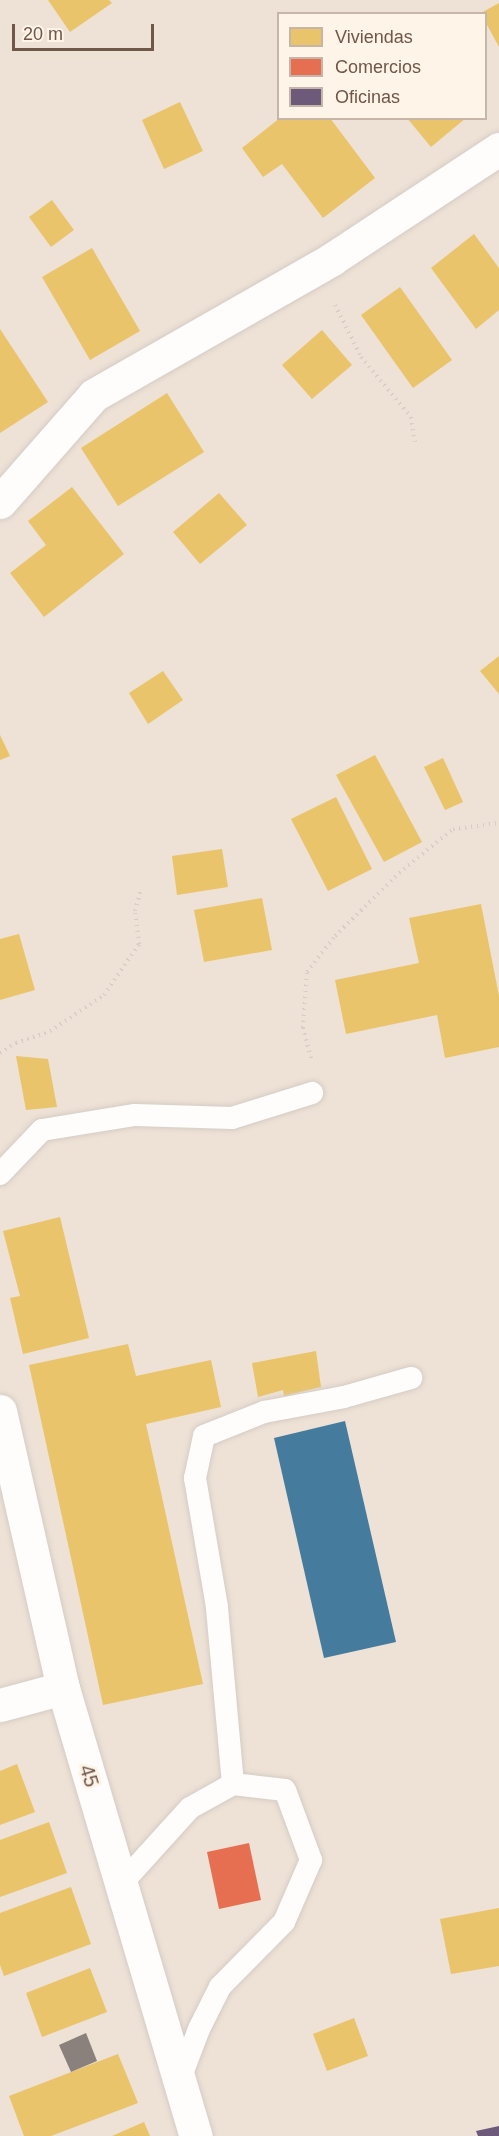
<!DOCTYPE html>
<html>
<head>
<meta charset="utf-8">
<style>
	body { margin:0 }
	#map { position:relative; width:499px; height:2136px; overflow:hidden; background:#f5efe8; font-family:Arial,sans-serif }
	div>[style] { position:absolute }
	.residential>* { inset:0; background:#eee1d5 }
	.homes>* { inset:0; background:#e9c46a }
	.shops>* { inset:0; background:#e76f51 }
	.offices>* { inset:0; background:#6d597a }
	.public>* { inset:0; background:#457b9d }
	.industry>* { inset:0; background:#8a817c }
	.path>* { height:4px; margin-top:-2px; transform-origin:0; background:repeating-linear-gradient(90deg,#d7cec9 0 1.5px,transparent 0 6px) }
	.roads { filter:drop-shadow(0 0 2px #d4ccc6) drop-shadow(0 0 2px #d4ccc6) }
	.lane>* { height:22px; margin:-11px; padding:0 11px; transform-origin:11px; border-radius:11px; background:#fefdfc }
	.street>* { height:33px; margin:-16.5px; padding:0 16.5px; transform-origin:16.5px; border-radius:16.5px; background:#fefdfc }
	span { translate:-50% -50%; white-space:nowrap; text-align:center; line-height:1.15; -webkit-text-stroke:6px #fef4e8; paint-order:stroke }
	.street-label { font-size:20px; color:#71564a }
	.legend { position:absolute; left:277px; top:12px; width:210px; height:108px; box-sizing:border-box; background:#fef4e8; border:2px solid #c6b5a9; margin:0; padding:8px 10px; list-style:none; font-size:18px; color:#71564a }
	.legend li { display:flex; align-items:center; gap:12px; height:30px }
	.legend b { width:30px; border:2px solid #c6b5a9 }
	.scale { position:absolute; left:12px; top:24px; width:142px; height:27px; box-sizing:border-box; border:3px solid #71564a; border-top:0; padding-left:8px; font-size:18px; line-height:21px; white-space:nowrap; color:#71564a; -webkit-text-stroke:4px #fef4e8; paint-order:stroke }
</style>
</head>
<body>
<div id="map">
	<div class="residential">
		<div style="clip-path:polygon(evenodd,0 0,499px 0,499px 2136px,0 2136px,0 0,278px 14px,486px 14px,486px 118px,278px 118px,278px 14px)"></div>
	</div>
	<div class="homes">
		<div style="clip-path:polygon(48px 0,109px 0,112px 3px,70px 32px)"></div>
		<div style="clip-path:polygon(499px 3px,499px 47px,486px 23px,486px 14px,479px 14px)"></div>
		<div style="clip-path:polygon(180px 102px,203px 151px,164px 169px,142px 120px)"></div>
		<div style="clip-path:polygon(280px 118px,330px 118px,375px 178px,323px 218px,282px 164px,263px 177px,242px 148px)"></div>
		<div style="clip-path:polygon(407px 118px,466px 118px,431px 147px)"></div>
		<div style="clip-path:polygon(52px 200px,74px 230px,51px 247px,29px 217px)"></div>
		<div style="clip-path:polygon(474px 234px,499px 268px,499px 310px,476px 329px,431px 268px)"></div>
		<div style="clip-path:polygon(92px 248px,140px 331px,90px 360px,42px 277px)"></div>
		<div style="clip-path:polygon(400px 287px,452px 360px,413px 388px,361px 315px)"></div>
		<div style="clip-path:polygon(0 329px,48px 402px,0 433px)"></div>
		<div style="clip-path:polygon(322px 330px,352px 365px,312px 399px,282px 365px)"></div>
		<div style="clip-path:polygon(167px 393px,204px 452px,118px 506px,81px 448px)"></div>
		<div style="clip-path:polygon(72px 487px,124px 554px,44px 617px,10px 573px,46px 545px,28px 521px)"></div>
		<div style="clip-path:polygon(219px 493px,247px 525px,200px 564px,173px 532px)"></div>
		<div style="clip-path:polygon(499px 656px,499px 694px,480px 671px)"></div>
		<div style="clip-path:polygon(163px 671px,183px 700px,148px 724px,129px 693px)"></div>
		<div style="clip-path:polygon(0 735px,10px 756px,0 760px)"></div>
		<div style="clip-path:polygon(375px 755px,422px 842px,384px 862px,336px 775px)"></div>
		<div style="clip-path:polygon(443px 758px,463px 802px,445px 810px,424px 767px)"></div>
		<div style="clip-path:polygon(336px 797px,372px 869px,328px 891px,291px 819px)"></div>
		<div style="clip-path:polygon(222px 849px,228px 887px,177px 895px,172px 856px)"></div>
		<div style="clip-path:polygon(262px 898px,272px 950px,204px 962px,194px 910px)"></div>
		<div style="clip-path:polygon(481px 904px,499px 996px,499px 1047px,445px 1058px,437px 1015px,346px 1034px,335px 980px,419px 963px,409px 918px)"></div>
		<div style="clip-path:polygon(19px 934px,35px 990px,0 1000px,0 939px)"></div>
		<div style="clip-path:polygon(16px 1056px,48px 1059px,57px 1107px,26px 1110px)"></div>
		<div style="clip-path:polygon(60px 1217px,89px 1338px,23px 1354px,10px 1298px,20px 1296px,3px 1231px)"></div>
		<div style="clip-path:polygon(128px 1344px,136px 1376px,211px 1360px,221px 1407px,146px 1424px,203px 1684px,103px 1705px,29px 1365px)"></div>
		<div style="clip-path:polygon(316px 1351px,321px 1387px,284px 1396px,283px 1390px,258px 1397px,252px 1363px)"></div>
		<div style="clip-path:polygon(17px 1764px,35px 1812px,0 1825px,0 1771px)"></div>
		<div style="clip-path:polygon(49px 1822px,67px 1873px,0 1897px,0 1840px)"></div>
		<div style="clip-path:polygon(71px 1887px,91px 1944px,4px 1976px,0 1965px,0 1913px)"></div>
		<div style="clip-path:polygon(499px 1908px,499px 1966px,451px 1974px,440px 1919px)"></div>
		<div style="clip-path:polygon(90px 1968px,107px 2012px,42px 2037px,26px 1993px)"></div>
		<div style="clip-path:polygon(354px 2018px,368px 2056px,327px 2071px,313px 2034px)"></div>
		<div style="clip-path:polygon(118px 2054px,138px 2103px,51px 2136px,24px 2136px,9px 2096px)"></div>
		<div style="clip-path:polygon(144px 2122px,150px 2136px,112px 2136px)"></div>
	</div>
	<div class="shops">
		<div style="clip-path:polygon(249px 1843px,261px 1900px,219px 1909px,207px 1852px)"></div>
	</div>
	<div class="offices">
		<div style="clip-path:polygon(499px 2126px,499px 2136px,478px 2136px,476px 2131px)"></div>
	</div>
	<div class="public">
		<div style="clip-path:polygon(345px 1421px,396px 1642px,324px 1658px,274px 1438px)"></div>
	</div>
	<div class="industry">
		<div style="clip-path:polygon(86px 2033px,97px 2061px,71px 2072px,59px 2045px)"></div>
	</div>
	<div class="path">
		<div style="left:335px;top:305px;width:58px;rotate:63.4deg"></div>
		<div style="left:361px;top:357px;width:78px;rotate:50.2deg"></div>
		<div style="left:411px;top:417px;width:25px;rotate:81deg"></div>
		<div style="left:0;top:1053px;width:19px;rotate:-32deg"></div>
		<div style="left:16px;top:1043px;width:36px;rotate:-19deg"></div>
		<div style="left:50px;top:1031px;width:65px;rotate:-33.7deg"></div>
		<div style="left:104px;top:995px;width:62px;rotate:-55.5deg"></div>
		<div style="left:139px;top:944px;width:33px;rotate:-97deg"></div>
		<div style="left:135px;top:911px;width:23px;rotate:-75deg"></div>
		<div style="left:311px;top:1058px;width:31px;rotate:-105deg"></div>
		<div style="left:303px;top:1028px;width:56px;rotate:-85.9deg"></div>
		<div style="left:307px;top:972px;width:46px;rotate:-52.1deg"></div>
		<div style="left:335px;top:936px;width:90px;rotate:-44.5deg"></div>
		<div style="left:399px;top:873px;width:70px;rotate:-39.2deg"></div>
		<div style="left:453px;top:829px;width:46px;rotate:-7.4deg"></div>
	</div>
	<div class="roads">
		<div class="lane">
			<div style="left:0;top:1174px;width:61px;rotate:-46.3deg"></div>
			<div style="left:42px;top:1130px;width:94px;rotate:-9.2deg"></div>
			<div style="left:135px;top:1115px;width:97px;rotate:1.8deg"></div>
			<div style="left:232px;top:1118px;width:84px;rotate:-17.4deg"></div>
			<div style="left:233px;top:1784px;width:178px;rotate:-95.2deg"></div>
			<div style="left:217px;top:1607px;width:131px;rotate:-99.7deg"></div>
			<div style="left:195px;top:1478px;width:43px;rotate:-77.9deg"></div>
			<div style="left:204px;top:1436px;width:65px;rotate:-21.8deg"></div>
			<div style="left:264px;top:1412px;width:81px;rotate:-10.6deg"></div>
			<div style="left:344px;top:1397px;width:70px;rotate:-15.8deg"></div>
			<div style="left:122px;top:1883px;width:101px;rotate:-47.8deg"></div>
			<div style="left:190px;top:1808px;width:49px;rotate:-29.2deg"></div>
			<div style="left:233px;top:1784px;width:52px;rotate:6.6deg"></div>
			<div style="left:285px;top:1790px;width:75px;rotate:69.6deg"></div>
			<div style="left:311px;top:1860px;width:68px;rotate:113.5deg"></div>
			<div style="left:284px;top:1922px;width:91px;rotate:134.6deg"></div>
			<div style="left:220px;top:1987px;width:47px;rotate:116.6deg"></div>
			<div style="left:199px;top:2029px;width:53px;rotate:110.8deg"></div>
		</div>
		<div class="street">
			<div style="left:0;top:502px;width:142px;rotate:-48.7deg"></div>
			<div style="left:94px;top:395px;width:274px;rotate:-29.7deg"></div>
			<div style="left:332px;top:259px;width:200px;rotate:-33.4deg"></div>
			<div style="left:0;top:1411px;width:284px;rotate:77.2deg"></div>
			<div style="left:63px;top:1688px;width:467px;rotate:73.5deg"></div>
			<div style="left:0;top:1705px;width:65px;rotate:-15.1deg"></div>
		</div>
	</div>
	<div class="street-label">
		<span style="left:89px;top:1776px;rotate:73deg">45</span>
	</div>
	<ul class="legend">
	<li><b style="height:16px;background:#e9c46a"></b>Viviendas</li>
	<li><b style="height:16px;background:#e76f51"></b>Comercios</li>
	<li><b style="height:16px;background:#6d597a"></b>Oficinas</li>
	</ul>
	<div class="scale">20 m</div>
</div>
</body>
</html>
